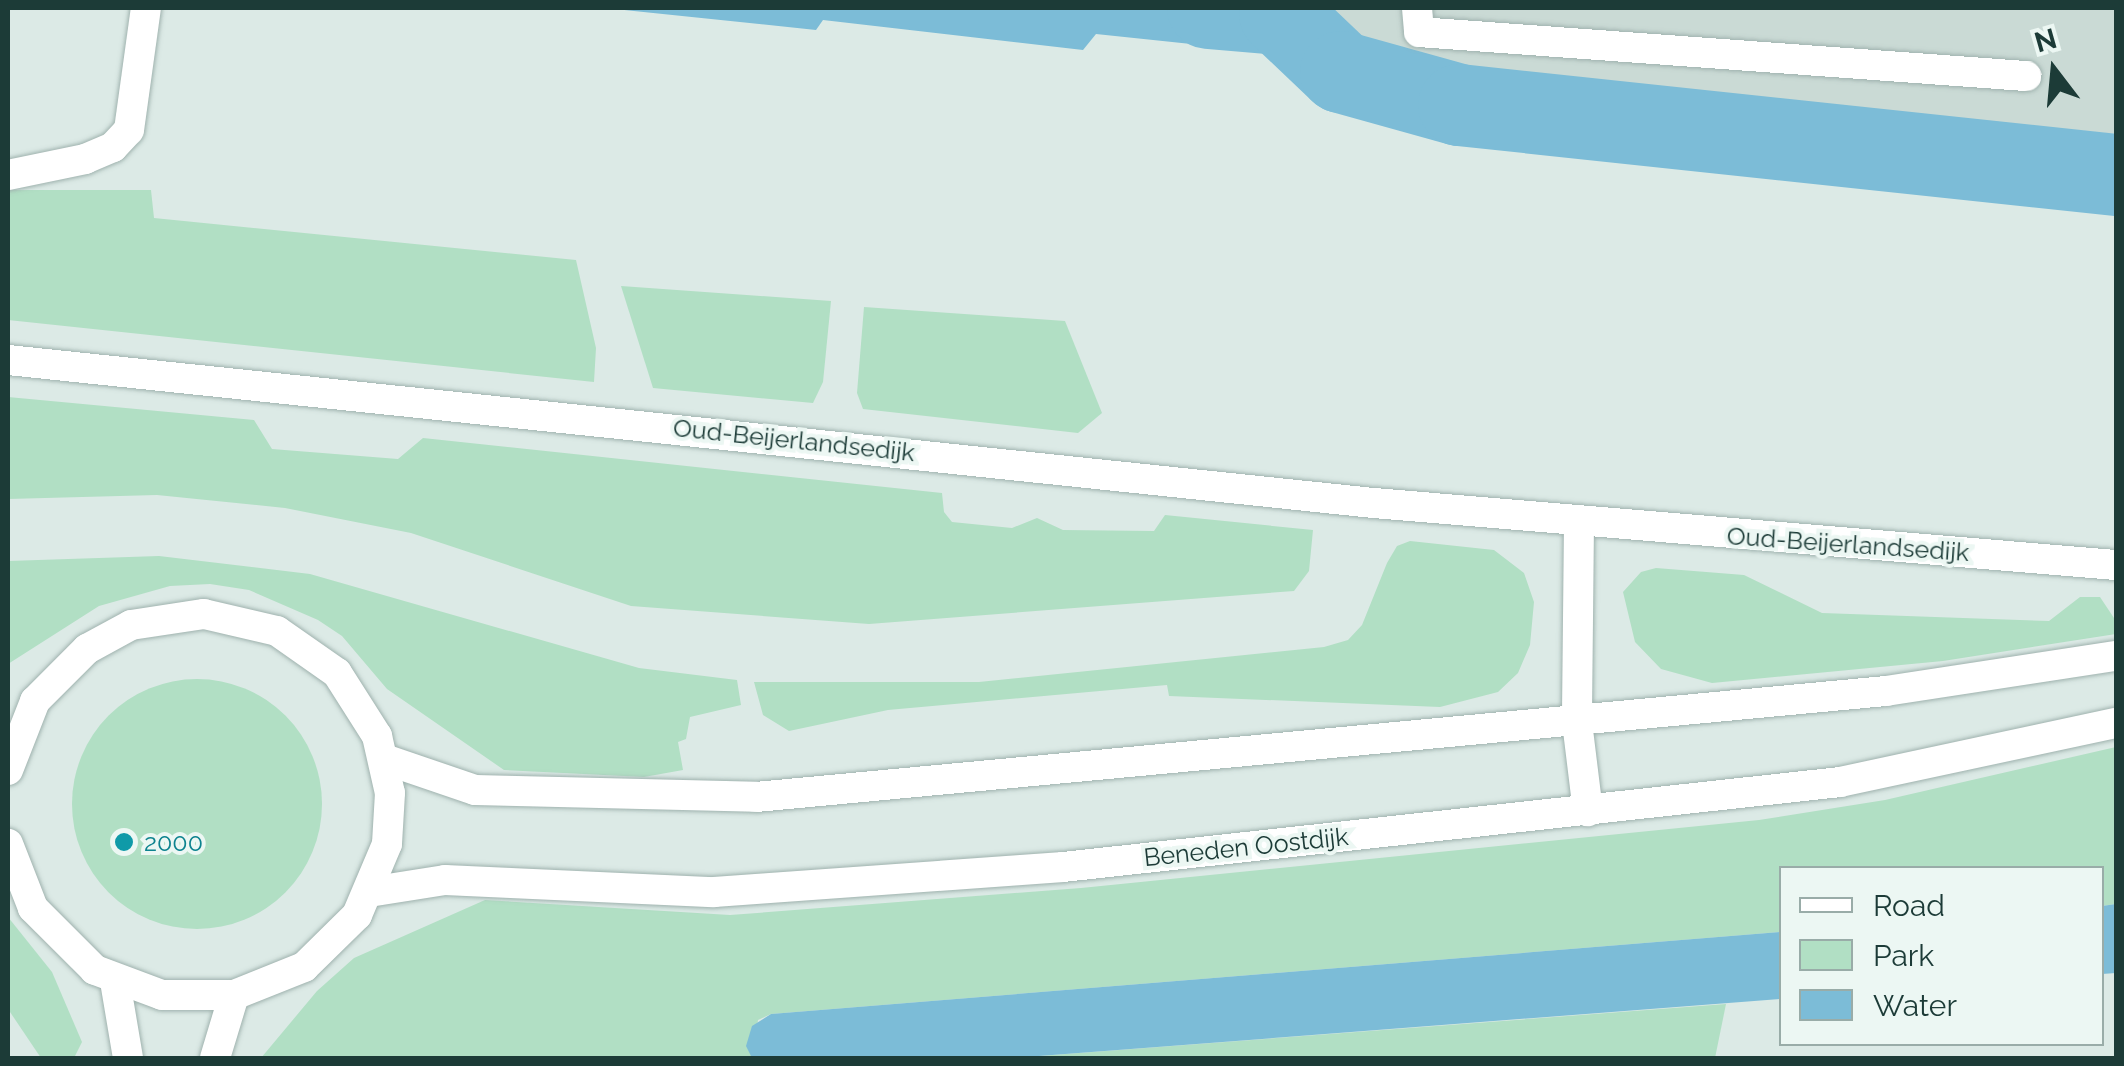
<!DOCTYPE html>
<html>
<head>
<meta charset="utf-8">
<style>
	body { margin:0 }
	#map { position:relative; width:2124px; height:1066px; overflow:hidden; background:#dceae6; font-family:Raleway,sans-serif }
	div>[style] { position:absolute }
	.built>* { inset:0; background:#cadad5 }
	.green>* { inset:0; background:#b1dfc4 }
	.round { border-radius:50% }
	.water>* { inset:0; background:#7cbcd7 }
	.canal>* { height:82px; margin:-41px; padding:0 41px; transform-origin:41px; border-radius:41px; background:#7cbcd7 }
	.roads { filter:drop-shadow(0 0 2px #9fb2ae) drop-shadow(0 0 2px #9fb2ae) }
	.service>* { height:30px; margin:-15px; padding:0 15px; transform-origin:15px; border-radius:15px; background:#fff }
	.minor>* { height:30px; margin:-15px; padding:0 15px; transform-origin:15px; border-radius:15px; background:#fff }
	.tertiary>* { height:30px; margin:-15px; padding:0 15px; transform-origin:15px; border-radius:15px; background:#fff }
	.secondary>* { height:30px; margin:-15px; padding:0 15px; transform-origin:15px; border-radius:15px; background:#fff }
	.dots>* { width:28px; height:28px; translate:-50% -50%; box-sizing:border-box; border:5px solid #ecf7f3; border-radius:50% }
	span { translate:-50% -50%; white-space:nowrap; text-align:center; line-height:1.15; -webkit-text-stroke:8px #ecf7f3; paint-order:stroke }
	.street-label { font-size:25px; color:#1c3b37 }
	.culture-label { font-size:25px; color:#0d838f }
	.left { translate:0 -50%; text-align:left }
	.frame { position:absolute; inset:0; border:10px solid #1c3b37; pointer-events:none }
	.legend { position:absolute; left:1779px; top:866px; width:325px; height:180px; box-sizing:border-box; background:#ecf7f3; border:2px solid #99aca8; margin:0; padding:12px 18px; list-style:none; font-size:30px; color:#1c3b37 }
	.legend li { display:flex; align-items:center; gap:20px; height:50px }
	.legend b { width:50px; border:2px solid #99aca8 }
	.north { position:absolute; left:2004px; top:20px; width:100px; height:100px; -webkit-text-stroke:8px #ecf7f3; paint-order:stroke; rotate:344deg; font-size:28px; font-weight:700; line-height:40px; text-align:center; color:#1c3b37 }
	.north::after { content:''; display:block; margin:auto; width:35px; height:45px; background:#1c3b37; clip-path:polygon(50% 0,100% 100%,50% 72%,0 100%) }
</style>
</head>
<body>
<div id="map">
	<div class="built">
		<div style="clip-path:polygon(1268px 8px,2116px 8px,2116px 134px,1409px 65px)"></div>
	</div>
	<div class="green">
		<div style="clip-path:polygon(8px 190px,151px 190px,154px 218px,576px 260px,596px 348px,594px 382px,8px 320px)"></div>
		<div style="clip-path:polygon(621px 286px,831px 301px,823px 382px,813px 403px,653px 388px)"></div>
		<div style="clip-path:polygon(864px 307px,1065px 321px,1102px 413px,1078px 433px,863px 409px,857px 393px)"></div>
		<div style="clip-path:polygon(8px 397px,254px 420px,272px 449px,398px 459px,423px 438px,942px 493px,944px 512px,952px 522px,1012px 528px,1037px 518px,1063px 530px,1154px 531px,1165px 515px,1313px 530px,1309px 571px,1294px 591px,869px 624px,631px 606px,411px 533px,285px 508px,157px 495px,8px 499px)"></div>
		<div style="clip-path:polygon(1410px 541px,1494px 550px,1524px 573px,1534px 602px,1530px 645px,1518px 673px,1498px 692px,1440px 707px,1169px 696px,1167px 685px,888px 710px,789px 731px,763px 715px,754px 682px,979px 682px,1324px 647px,1348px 640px,1362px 625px,1387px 563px,1397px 546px)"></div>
		<div style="clip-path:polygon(159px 556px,310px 574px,639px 668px,737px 680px,741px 705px,690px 717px,686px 739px,678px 742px,683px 770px,644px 777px,504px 770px,387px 689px,342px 636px,318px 620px,249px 590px,210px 584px,170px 586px,99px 606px,8px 664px,8px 561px)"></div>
		<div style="clip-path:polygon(1656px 568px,1744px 575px,1822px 613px,2049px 621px,2080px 597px,2100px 597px,2116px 621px,2116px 634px,1943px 661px,1712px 683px,1661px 669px,1635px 642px,1623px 592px,1641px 572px)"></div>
		<div class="round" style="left:72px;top:679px;width:250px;height:250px"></div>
		<div style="clip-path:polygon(2116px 747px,2116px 904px,2102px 906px,2102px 868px,1782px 868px,1781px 932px,771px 1014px,758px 1020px,752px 1058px,261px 1058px,317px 991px,354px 958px,485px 900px,730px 915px,1081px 888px,1759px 820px,1885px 800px)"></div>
		<div style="clip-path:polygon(8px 917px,52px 972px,82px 1042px,74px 1058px,41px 1058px,8px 1009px)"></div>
		<div style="clip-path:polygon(1726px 1004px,1715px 1058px,1014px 1058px)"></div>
	</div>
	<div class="water">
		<div style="clip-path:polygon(605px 8px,1320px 8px,1316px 57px,1096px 34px,1083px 50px,823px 20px,816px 30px)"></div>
		<div style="clip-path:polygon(2116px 904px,2116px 973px,2102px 974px,2102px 906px)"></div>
		<div style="clip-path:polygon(1781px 932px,1781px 999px,1014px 1058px,752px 1058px,746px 1046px,752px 1026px,771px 1014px)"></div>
	</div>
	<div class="canal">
		<div style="left:1208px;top:8px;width:72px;rotate:4.8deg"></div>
		<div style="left:1280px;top:14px;width:84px;rotate:43.6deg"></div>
		<div style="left:1341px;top:72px;width:123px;rotate:15.6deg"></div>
		<div style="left:1459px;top:105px;width:661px;rotate:6.08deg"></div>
	</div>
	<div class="roads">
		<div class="service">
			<div style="left:1417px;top:8px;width:24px;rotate:85deg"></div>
			<div style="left:1419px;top:32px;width:609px;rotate:4.15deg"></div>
			<div style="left:8px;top:175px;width:79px;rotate:-11.7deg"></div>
			<div style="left:85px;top:159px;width:30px;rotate:-23deg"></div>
			<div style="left:113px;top:147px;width:23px;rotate:-47deg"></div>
			<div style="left:129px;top:130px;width:123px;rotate:-82.1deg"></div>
		</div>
		<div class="minor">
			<div style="left:8px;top:360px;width:1373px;rotate:5.98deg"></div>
			<div style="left:1374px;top:503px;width:745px;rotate:4.78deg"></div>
			<div style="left:1579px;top:523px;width:199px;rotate:90.6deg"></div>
			<div style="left:1577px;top:722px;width:90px;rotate:83deg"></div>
		</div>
		<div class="tertiary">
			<div style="left:115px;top:981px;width:78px;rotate:80.4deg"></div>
			<div style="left:215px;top:1058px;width:66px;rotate:-73.2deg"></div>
		</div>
		<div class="secondary">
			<div style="left:384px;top:759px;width:96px;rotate:18.8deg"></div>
			<div style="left:475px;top:790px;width:281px;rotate:1.4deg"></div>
			<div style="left:756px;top:797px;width:1135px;rotate:-5.36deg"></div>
			<div style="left:1886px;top:691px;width:233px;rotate:-8.7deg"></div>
			<div style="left:8px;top:770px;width:74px;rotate:-68.6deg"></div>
			<div style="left:35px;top:701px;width:74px;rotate:-45deg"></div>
			<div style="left:87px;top:649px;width:50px;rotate:-28.6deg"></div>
			<div style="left:131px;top:625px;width:74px;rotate:-8.6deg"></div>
			<div style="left:204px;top:614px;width:75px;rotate:13.1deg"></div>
			<div style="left:277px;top:631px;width:73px;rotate:35deg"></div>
			<div style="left:337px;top:673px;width:75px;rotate:57.6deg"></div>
			<div style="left:377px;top:736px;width:58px;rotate:77.2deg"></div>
			<div style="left:390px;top:793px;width:51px;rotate:93.4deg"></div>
			<div style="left:387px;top:844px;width:77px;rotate:112.9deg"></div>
			<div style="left:357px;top:915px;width:74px;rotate:135.5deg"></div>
			<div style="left:304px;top:967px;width:75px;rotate:158.2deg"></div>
			<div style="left:234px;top:995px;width:72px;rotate:180deg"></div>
			<div style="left:162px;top:995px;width:72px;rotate:-159.5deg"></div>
			<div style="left:95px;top:970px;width:88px;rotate:-135deg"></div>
			<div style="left:33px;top:908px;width:69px;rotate:-111.3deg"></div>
			<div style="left:369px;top:892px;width:77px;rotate:-9deg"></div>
			<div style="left:445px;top:880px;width:269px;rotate:2.6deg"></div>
			<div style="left:714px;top:892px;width:350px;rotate:-4.1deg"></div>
			<div style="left:1063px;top:867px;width:782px;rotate:-6.24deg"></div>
			<div style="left:1840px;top:782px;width:282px;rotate:-12.1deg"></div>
		</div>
	</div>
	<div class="dots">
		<div style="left:124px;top:842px;background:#0f9aa8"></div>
	</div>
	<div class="street-label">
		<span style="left:794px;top:440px;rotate:6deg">Oud-Beijerlandsedijk</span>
		<span style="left:1848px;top:544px;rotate:4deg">Oud-Beijerlandsedijk</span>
		<span style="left:1246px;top:847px;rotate:-6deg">Beneden Oostdijk</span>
	</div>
	<div class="culture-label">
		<span class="left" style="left:144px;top:842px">2000</span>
	</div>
	<div class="frame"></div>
	<ul class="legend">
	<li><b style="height:12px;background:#fff"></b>Road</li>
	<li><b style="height:28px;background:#b1dfc4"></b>Park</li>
	<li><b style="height:28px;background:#7cbcd7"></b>Water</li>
	</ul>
	<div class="north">N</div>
</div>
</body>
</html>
